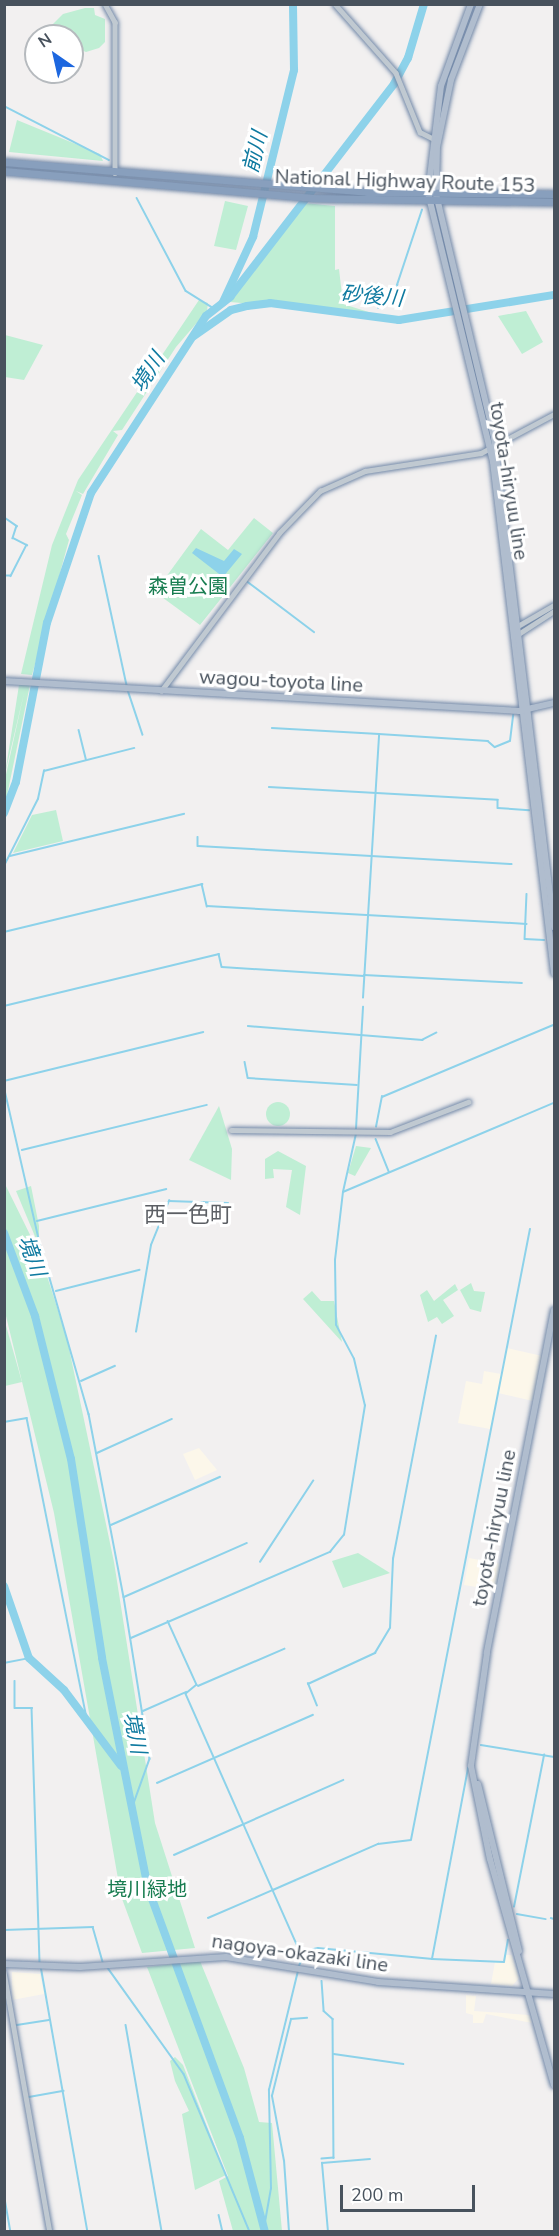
<!DOCTYPE html>
<html>
<head>
<meta charset="utf-8">
<style>
	body { margin:0 }
	#map { position:relative; width:559px; height:2236px; overflow:hidden; background:#f2f0f0; font-family:"Nunito Sans","Noto Sans JP",sans-serif }
	div>[style] { position:absolute }
	.commercial>* { inset:0; background:#fcf7ea }
	.green>* { inset:0; background:#bfeed4 }
	.round { border-radius:50% }
	.water>* { inset:0; background:#8dd2ea }
	.stream>* { height:1.5px; margin:-0.75px; padding:0 0.75px; transform-origin:0.75px; border-radius:0.75px; background:#8dd2ea }
	.river>* { height:8px; margin:-4px; padding:0 4px; transform-origin:4px; border-radius:4px; background:#8dd2ea }
	.roads { filter:drop-shadow(0 0 2px #748aa9) drop-shadow(0 0 2px #748aa9) }
	.minor>* { height:4.5px; margin:-2.25px; padding:0 2.25px; transform-origin:2.25px; border-radius:2.25px; background:#c0c9d1 }
	.major>* { height:6px; margin:-3px; padding:0 3px; transform-origin:3px; border-radius:3px; background:#b0bdce }
	.highway>* { height:7px; margin:-3.5px; padding:0 3.5px; transform-origin:3.5px; border-radius:3.5px; background:#889fbd }
	span { translate:-50% -50%; white-space:nowrap; text-align:center; line-height:1.15; -webkit-text-stroke:6px #fff; paint-order:stroke }
	.street-label { font-size:20px; color:#48525d }
	.park-label { font-size:20px; color:#197d51 }
	.water-label { font-size:21px; color:#0f7aa0; font-style:italic }
	.quarter-label { font-size:22px; color:#5c5f64 }
	.frame { position:absolute; inset:0; border:6px solid #48525d; pointer-events:none }
	.north { position:absolute; left:24px; top:24px; width:60px; height:60px; box-sizing:border-box; background:#fff; border:2px solid #b6babe; border-radius:50%; rotate:326deg; font-size:16px; font-weight:700; line-height:24px; text-align:center; color:#48525d }
	.north::after { content:''; display:block; margin:auto; width:21px; height:27px; background:#1d67df; clip-path:polygon(50% 0,100% 100%,50% 72%,0 100%) }
	.scale { position:absolute; left:340px; top:2185px; width:135px; height:27px; box-sizing:border-box; border:3px solid #48525d; border-top:0; padding-left:8px; font-size:18px; line-height:21px; white-space:nowrap; color:#48525d; -webkit-text-stroke:4px #fff; paint-order:stroke }
</style>
</head>
<body>
<div id="map">
	<div class="commercial">
		<div style="clip-path:polygon(507px 1348px,542px 1356px,533px 1401px,498px 1393px,490px 1429px,458px 1423px,466px 1381px,482px 1384px,484px 1371px,501px 1374px)"></div>
		<div style="clip-path:polygon(199px 1448px,217px 1470px,195px 1480px,183px 1454px)"></div>
		<div style="clip-path:polygon(469px 1558px,501px 1564px,496px 1590px,464px 1585px)"></div>
		<div style="clip-path:polygon(506px 1955px,512px 1955px,519px 1978px,512px 1986px,491px 1984px,495px 1962px,504px 1963px)"></div>
		<div style="clip-path:polygon(12px 1972px,40px 1974px,44px 1994px,12px 2000px)"></div>
		<div style="clip-path:polygon(466px 1995px,476px 1996px,474px 2011px,529px 2015px,532px 2023px,486px 2014px,483px 2023px,473px 2023px,473px 2015px,466px 2013px)"></div>
	</div>
	<div class="green">
		<div style="clip-path:polygon(85px 8px,94px 8px,95px 15px,105px 19px,105px 42px,99px 48px,86px 52px,72px 46px,72px 36px,42px 35px,63px 14px)"></div>
		<div style="clip-path:polygon(17px 120px,100px 154px,103px 161px,9px 152px)"></div>
		<div style="clip-path:polygon(225px 201px,248px 206px,236px 250px,214px 246px)"></div>
		<div style="clip-path:polygon(304px 203px,335px 206px,335px 270px,339px 269px,343px 304px,375px 314px,230px 302px)"></div>
		<div style="clip-path:polygon(199px 300px,208px 303px,207px 311px,176px 347px,122px 430px,113px 431px,118px 435px,83px 494px,76px 491px,82px 495px,66px 534px,69px 540px,32px 675px,21px 674px,52px 545px,78px 480px)"></div>
		<div style="clip-path:polygon(526px 311px,543px 342px,522px 354px,498px 316px)"></div>
		<div style="clip-path:polygon(5px 335px,43px 345px,24px 380px,5px 377px)"></div>
		<div style="clip-path:polygon(254px 518px,273px 533px,200px 625px,155px 592px,201px 529px,228px 550px)"></div>
		<div style="clip-path:polygon(19px 685px,30px 685px,5px 805px,5px 779px,24px 693px,5px 774px)"></div>
		<div style="clip-path:polygon(56px 810px,63px 841px,13px 853px,32px 815px)"></div>
		<div class="round" style="left:266px;top:1102px;width:24px;height:24px"></div>
		<div style="clip-path:polygon(219px 1106px,232px 1149px,231px 1180px,189px 1160px)"></div>
		<div style="clip-path:polygon(356px 1146px,371px 1148px,355px 1176px,348px 1173px)"></div>
		<div style="clip-path:polygon(278px 1151px,306px 1166px,300px 1215px,286px 1207px,292px 1170px,273px 1169px,274px 1178px,265px 1179px,265px 1159px)"></div>
		<div style="clip-path:polygon(4px 1182px,41px 1257px,67px 1339px,114px 1562px,155px 1823px,195px 1948px,142px 1953px,121px 1896px,54px 1513px,5px 1312px)"></div>
		<div style="clip-path:polygon(31px 1186px,39px 1226px,39px 1246px,16px 1191px)"></div>
		<div style="clip-path:polygon(471px 1283px,474px 1291px,485px 1292px,481px 1312px,470px 1309px,460px 1290px)"></div>
		<div style="clip-path:polygon(455px 1284px,458px 1290px,443px 1300px,454px 1316px,442px 1324px,437px 1317px,428px 1322px,420px 1295px,427px 1290px,434px 1301px)"></div>
		<div style="clip-path:polygon(312px 1291px,321px 1301px,334px 1301px,342px 1342px,303px 1299px)"></div>
		<div style="clip-path:polygon(5px 1322px,22px 1382px,5px 1386px,4px 1386px)"></div>
		<div style="clip-path:polygon(358px 1553px,390px 1573px,343px 1588px,332px 1561px)"></div>
		<div style="clip-path:polygon(200px 1961px,244px 2068px,259px 2122px,272px 2123px,282px 2231px,233px 2231px,219px 2181px,228px 2176px,147px 1967px)"></div>
		<div style="clip-path:polygon(175px 2057px,183px 2065px,226px 2175px,195px 2190px,182px 2114px,189px 2111px,175px 2081px,170px 2061px)"></div>
	</div>
	<div class="water">
		<div style="clip-path:polygon(196px 548px,224px 561px,234px 549px,242px 554px,223px 577px,192px 553px)"></div>
	</div>
	<div class="stream">
		<div style="left:4px;top:106px;width:118px;rotate:27.2deg"></div>
		<div style="left:137px;top:198px;width:105px;rotate:62.2deg"></div>
		<div style="left:186px;top:291px;width:32px;rotate:32deg"></div>
		<div style="left:378px;top:308px;width:30px;rotate:-50deg"></div>
		<div style="left:397px;top:285px;width:79px;rotate:-71.6deg"></div>
		<div style="left:4px;top:517px;width:16px;rotate:35deg"></div>
		<div style="left:17px;top:526px;width:13px;rotate:108deg"></div>
		<div style="left:13px;top:538px;width:16px;rotate:27deg"></div>
		<div style="left:27px;top:545px;width:35px;rotate:117deg"></div>
		<div style="left:11px;top:576px;width:7px;rotate:180deg"></div>
		<div style="left:99px;top:556px;width:133px;rotate:77.8deg"></div>
		<div style="left:248px;top:582px;width:83px;rotate:37.1deg"></div>
		<div style="left:128px;top:690px;width:47px;rotate:71.6deg"></div>
		<div style="left:272px;top:728px;width:107px;rotate:3.2deg"></div>
		<div style="left:79px;top:730px;width:30px;rotate:76deg"></div>
		<div style="left:269px;top:787px;width:229px;rotate:3.2deg"></div>
		<div style="left:498px;top:800px;width:8px;rotate:90deg"></div>
		<div style="left:498px;top:808px;width:31px;rotate:4deg"></div>
		<div style="left:198px;top:837px;width:9px;rotate:90deg"></div>
		<div style="left:198px;top:846px;width:314px;rotate:3.3deg"></div>
		<div style="left:10px;top:856px;width:179px;rotate:-13.6deg"></div>
		<div style="left:4px;top:866px;width:75px;rotate:-63.1deg"></div>
		<div style="left:38px;top:799px;width:29px;rotate:-78deg"></div>
		<div style="left:44px;top:771px;width:93px;rotate:-14.3deg"></div>
		<div style="left:527px;top:894px;width:45px;rotate:92.5deg"></div>
		<div style="left:525px;top:939px;width:19px;rotate:3deg"></div>
		<div style="left:4px;top:932px;width:204px;rotate:-13.6deg"></div>
		<div style="left:202px;top:884px;width:23px;rotate:77deg"></div>
		<div style="left:207px;top:906px;width:320px;rotate:3.2deg"></div>
		<div style="left:364px;top:975px;width:158px;rotate:2.9deg"></div>
		<div style="left:363px;top:998px;width:264px;rotate:-86.5deg"></div>
		<div style="left:379px;top:734px;width:109px;rotate:3.7deg"></div>
		<div style="left:488px;top:741px;width:9px;rotate:41deg"></div>
		<div style="left:495px;top:747px;width:16px;rotate:-22deg"></div>
		<div style="left:510px;top:741px;width:26px;rotate:-83deg"></div>
		<div style="left:4px;top:1006px;width:221px;rotate:-13.6deg"></div>
		<div style="left:219px;top:954px;width:13px;rotate:77deg"></div>
		<div style="left:222px;top:967px;width:142px;rotate:3.6deg"></div>
		<div style="left:248px;top:1026px;width:175px;rotate:4.6deg"></div>
		<div style="left:422px;top:1040px;width:16px;rotate:-27deg"></div>
		<div style="left:245px;top:1062px;width:16px;rotate:79deg"></div>
		<div style="left:248px;top:1078px;width:109px;rotate:3.7deg"></div>
		<div style="left:4px;top:1081px;width:205px;rotate:-13.8deg"></div>
		<div style="left:4px;top:1086px;width:165px;rotate:77.1deg"></div>
		<div style="left:41px;top:1247px;width:174px;rotate:74deg"></div>
		<div style="left:89px;top:1414px;width:186px;rotate:79.2deg"></div>
		<div style="left:124px;top:1597px;width:164px;rotate:80.9deg"></div>
		<div style="left:150px;top:1759px;width:56px;rotate:109.7deg"></div>
		<div style="left:376px;top:1127px;width:31px;rotate:-79deg"></div>
		<div style="left:382px;top:1097px;width:186px;rotate:-22.8deg"></div>
		<div style="left:356px;top:1129px;width:122px;rotate:-86.7deg"></div>
		<div style="left:376px;top:1139px;width:35px;rotate:68deg"></div>
		<div style="left:22px;top:1150px;width:190px;rotate:-13.7deg"></div>
		<div style="left:343px;top:1192px;width:59px;rotate:-77.4deg"></div>
		<div style="left:37px;top:1221px;width:133px;rotate:-13.9deg"></div>
		<div style="left:56px;top:1291px;width:86px;rotate:-14.2deg"></div>
		<div style="left:136px;top:1332px;width:88px;rotate:-80.2deg"></div>
		<div style="left:151px;top:1245px;width:48px;rotate:-67.8deg"></div>
		<div style="left:169px;top:1201px;width:59px;rotate:1.9deg"></div>
		<div style="left:81px;top:1381px;width:37px;rotate:-24deg"></div>
		<div style="left:4px;top:1422px;width:23px;rotate:-10deg"></div>
		<div style="left:27px;top:1418px;width:307px;rotate:78.7deg"></div>
		<div style="left:97px;top:1453px;width:82px;rotate:-24.4deg"></div>
		<div style="left:111px;top:1525px;width:119px;rotate:-23.8deg"></div>
		<div style="left:260px;top:1562px;width:97px;rotate:-56.8deg"></div>
		<div style="left:4px;top:1595px;width:3px;rotate:-18deg"></div>
		<div style="left:124px;top:1597px;width:134px;rotate:-23.7deg"></div>
		<div style="left:168px;top:1621px;width:70px;rotate:65.6deg"></div>
		<div style="left:197px;top:1685px;width:14px;rotate:141deg"></div>
		<div style="left:186px;top:1694px;width:284px;rotate:66.1deg"></div>
		<div style="left:131px;top:1638px;width:217px;rotate:-23.4deg"></div>
		<div style="left:330px;top:1552px;width:22px;rotate:-51deg"></div>
		<div style="left:344px;top:1535px;width:131px;rotate:-80.8deg"></div>
		<div style="left:365px;top:1406px;width:48px;rotate:-103.2deg"></div>
		<div style="left:354px;top:1359px;width:38px;rotate:-118deg"></div>
		<div style="left:336px;top:1325px;width:65px;rotate:-90.9deg"></div>
		<div style="left:335px;top:1260px;width:68px;rotate:-83.3deg"></div>
		<div style="left:343px;top:1192px;width:229px;rotate:-22.9deg"></div>
		<div style="left:4px;top:1663px;width:25px;rotate:-11deg"></div>
		<div style="left:15px;top:1681px;width:27px;rotate:90deg"></div>
		<div style="left:15px;top:1708px;width:17px"></div>
		<div style="left:32px;top:1708px;width:254px;rotate:88.2deg"></div>
		<div style="left:198px;top:1686px;width:94px;rotate:-23.3deg"></div>
		<div style="left:317px;top:1706px;width:24px;rotate:-112deg"></div>
		<div style="left:308px;top:1684px;width:74px;rotate:-24.8deg"></div>
		<div style="left:375px;top:1653px;width:29px;rotate:-59deg"></div>
		<div style="left:390px;top:1628px;width:69px;rotate:-87.5deg"></div>
		<div style="left:393px;top:1559px;width:227px;rotate:-79.1deg"></div>
		<div style="left:143px;top:1711px;width:47px;rotate:-23.8deg"></div>
		<div style="left:481px;top:1745px;width:74px;rotate:9.3deg"></div>
		<div style="left:157px;top:1783px;width:170px;rotate:-23.6deg"></div>
		<div style="left:174px;top:1855px;width:185px;rotate:-23.9deg"></div>
		<div style="left:273px;top:1890px;width:115px;rotate:-23.7deg"></div>
		<div style="left:378px;top:1844px;width:33px;rotate:-7deg"></div>
		<div style="left:411px;top:1840px;width:622px;rotate:-78.98deg"></div>
		<div style="left:514px;top:1907px;width:155px;rotate:-78.8deg"></div>
		<div style="left:517px;top:1914px;width:29px;rotate:10deg"></div>
		<div style="left:208px;top:1918px;width:71px;rotate:-23.3deg"></div>
		<div style="left:551px;top:1918px;width:3px;rotate:18deg"></div>
		<div style="left:4px;top:1930px;width:89px;rotate:-1.9deg"></div>
		<div style="left:93px;top:1927px;width:36px;rotate:74deg"></div>
		<div style="left:432px;top:1959px;width:72px;rotate:2.4deg"></div>
		<div style="left:504px;top:1962px;width:22px;rotate:-80deg"></div>
		<div style="left:41px;top:1966px;width:270px;rotate:80deg"></div>
		<div style="left:299px;top:1966px;width:16px;rotate:-68deg"></div>
		<div style="left:305px;top:1951px;width:13px;rotate:-13deg"></div>
		<div style="left:318px;top:1948px;width:115px;rotate:5.5deg"></div>
		<div style="left:432px;top:1959px;width:194px;rotate:-79.3deg"></div>
		<div style="left:108px;top:1968px;width:130px;rotate:54.4deg"></div>
		<div style="left:184px;top:2074px;width:171px;rotate:67.3deg"></div>
		<div style="left:322px;top:1981px;width:30px;rotate:86deg"></div>
		<div style="left:324px;top:2011px;width:12px;rotate:42deg"></div>
		<div style="left:333px;top:2019px;width:139px;rotate:89.6deg"></div>
		<div style="left:334px;top:2158px;width:12px;rotate:175deg"></div>
		<div style="left:17px;top:2025px;width:32px;rotate:-9deg"></div>
		<div style="left:126px;top:2025px;width:210px;rotate:80.1deg"></div>
		<div style="left:334px;top:2054px;width:70px;rotate:8.2deg"></div>
		<div style="left:29px;top:2097px;width:35px;rotate:-10deg"></div>
		<div style="left:4px;top:2193px;width:40px;rotate:80deg"></div>
		<div style="left:219px;top:2215px;width:17px;rotate:77deg"></div>
		<div style="left:264px;top:2228px;width:40px;rotate:-80deg"></div>
		<div style="left:271px;top:2189px;width:99px;rotate:-91.2deg"></div>
		<div style="left:269px;top:2090px;width:122px;rotate:-76.3deg"></div>
		<div style="left:289px;top:2232px;width:71px;rotate:-94deg"></div>
		<div style="left:284px;top:2161px;width:66px;rotate:-100.5deg"></div>
		<div style="left:272px;top:2096px;width:79px;rotate:-76.1deg"></div>
		<div style="left:291px;top:2019px;width:16px;rotate:-4deg"></div>
		<div style="left:328px;top:2232px;width:69px;rotate:-95deg"></div>
		<div style="left:322px;top:2163px;width:48px;rotate:-4.8deg"></div>
	</div>
	<div class="river">
		<div style="left:223px;top:302px;width:72px;rotate:-65.2deg"></div>
		<div style="left:253px;top:237px;width:172px;rotate:-76.2deg"></div>
		<div style="left:294px;top:70px;width:66px;rotate:-90.9deg"></div>
		<div style="left:194px;top:336px;width:45px;rotate:-35.1deg"></div>
		<div style="left:231px;top:310px;width:16px;rotate:-14deg"></div>
		<div style="left:247px;top:306px;width:23px;rotate:-7deg"></div>
		<div style="left:270px;top:303px;width:130px;rotate:7.5deg"></div>
		<div style="left:399px;top:320px;width:157px;rotate:-9.2deg"></div>
		<div style="left:4px;top:813px;width:33px;rotate:-69deg"></div>
		<div style="left:16px;top:782px;width:162px;rotate:-79deg"></div>
		<div style="left:47px;top:623px;width:137px;rotate:-71.3deg"></div>
		<div style="left:91px;top:493px;width:211px;rotate:-57deg"></div>
		<div style="left:206px;top:316px;width:31px;rotate:-38deg"></div>
		<div style="left:230px;top:297px;width:269px;rotate:-52.4deg"></div>
		<div style="left:394px;top:84px;width:30px;rotate:-62deg"></div>
		<div style="left:408px;top:58px;width:56px;rotate:-73.5deg"></div>
		<div style="left:4px;top:1233px;width:89px;rotate:69.5deg"></div>
		<div style="left:35px;top:1316px;width:147px;rotate:75.9deg"></div>
		<div style="left:71px;top:1459px;width:201px;rotate:81.1deg"></div>
		<div style="left:102px;top:1658px;width:235px;rotate:78.7deg"></div>
		<div style="left:148px;top:1888px;width:266px;rotate:69.8deg"></div>
		<div style="left:240px;top:2138px;width:97px;rotate:75.1deg"></div>
		<div style="left:4px;top:1586px;width:76px;rotate:70.9deg"></div>
		<div style="left:29px;top:1658px;width:47px;rotate:42.4deg"></div>
		<div style="left:64px;top:1690px;width:95px;rotate:53.1deg"></div>
	</div>
	<div class="roads">
		<div class="minor">
			<div style="left:105px;top:4px;width:21px;rotate:61deg"></div>
			<div style="left:115px;top:22px;width:151px;rotate:90deg"></div>
			<div style="left:335px;top:4px;width:92px;rotate:48.5deg"></div>
			<div style="left:396px;top:73px;width:64px;rotate:67.9deg"></div>
			<div style="left:420px;top:132px;width:13px;rotate:27deg"></div>
			<div style="left:516px;top:627px;width:44px;rotate:-30.1deg"></div>
			<div style="left:517px;top:635px;width:44px;rotate:-33deg"></div>
			<div style="left:161px;top:691px;width:197px;rotate:-53.2deg"></div>
			<div style="left:279px;top:533px;width:59px;rotate:-45.7deg"></div>
			<div style="left:320px;top:491px;width:49px;rotate:-24deg"></div>
			<div style="left:365px;top:471px;width:117px;rotate:-8.8deg"></div>
			<div style="left:481px;top:453px;width:83px;rotate:-28.1deg"></div>
			<div style="left:231px;top:1130px;width:159px;rotate:0.7deg"></div>
			<div style="left:390px;top:1132px;width:84px;rotate:-21deg"></div>
			<div style="left:4px;top:1972px;width:264px;rotate:80deg"></div>
		</div>
		<div class="major">
			<div style="left:471px;top:4px;width:87px;rotate:110.1deg"></div>
			<div style="left:441px;top:86px;width:108px;rotate:96.9deg"></div>
			<div style="left:428px;top:193px;width:277px;rotate:76.4deg"></div>
			<div style="left:493px;top:462px;width:515px;rotate:83.19deg"></div>
			<div style="left:480px;top:4px;width:81px;rotate:110.9deg"></div>
			<div style="left:451px;top:80px;width:68px;rotate:101.8deg"></div>
			<div style="left:437px;top:147px;width:47px;rotate:91.2deg"></div>
			<div style="left:436px;top:194px;width:251px;rotate:76.6deg"></div>
			<div style="left:494px;top:438px;width:493px;rotate:83deg"></div>
			<div style="left:4px;top:681px;width:516px;rotate:3.33deg"></div>
			<div style="left:519px;top:711px;width:36px;rotate:-13deg"></div>
			<div style="left:554px;top:1310px;width:349px;rotate:101.1deg"></div>
			<div style="left:487px;top:1653px;width:114px;rotate:98.1deg"></div>
			<div style="left:471px;top:1766px;width:95px;rotate:78.5deg"></div>
			<div style="left:490px;top:1859px;width:235px;rotate:74.2deg"></div>
			<div style="left:478px;top:1784px;width:172px;rotate:76.2deg"></div>
			<div style="left:4px;top:1964px;width:76px;rotate:2.3deg"></div>
			<div style="left:80px;top:1967px;width:146px;rotate:-3.9deg"></div>
			<div style="left:226px;top:1957px;width:154px;rotate:9.3deg"></div>
			<div style="left:378px;top:1982px;width:176px;rotate:3.9deg"></div>
		</div>
		<div class="highway">
			<div style="left:4px;top:162px;width:364px;rotate:4.7deg"></div>
			<div style="left:367px;top:192px;width:187px;rotate:0.6deg"></div>
			<div style="left:4px;top:171px;width:308px;rotate:5deg"></div>
			<div style="left:311px;top:198px;width:243px;rotate:0.9deg"></div>
		</div>
	</div>
	<div class="street-label">
		<span style="left:405px;top:181px;rotate:2deg">National Highway Route 153</span>
		<span style="left:509px;top:481px;rotate:81deg">toyota-hiryuu line</span>
		<span style="left:281px;top:681px;rotate:3deg">wagou-toyota line</span>
		<span style="left:494px;top:1528px;rotate:-79deg">toyota-hiryuu line</span>
		<span style="left:300px;top:1953px;rotate:8deg">nagoya-okazaki line</span>
	</div>
	<div class="park-label">
		<span style="left:188px;top:586px">森曽公園</span>
		<span style="left:147px;top:1889px">境川緑地</span>
	</div>
	<div class="water-label">
		<span style="left:255px;top:152px;rotate:-76deg">前川</span>
		<span style="left:372px;top:296px;rotate:5deg">砂後川</span>
		<span style="left:148px;top:372px;rotate:-57deg">境川</span>
		<span style="left:32px;top:1256px;rotate:70deg">境川</span>
		<span style="left:135px;top:1733px;rotate:79deg">境川</span>
	</div>
	<div class="quarter-label">
		<span style="left:188px;top:1216px">西一色町</span>
	</div>
	<div class="frame"></div>
	<div class="north">N</div>
	<div class="scale">200 m</div>
</div>
</body>
</html>
